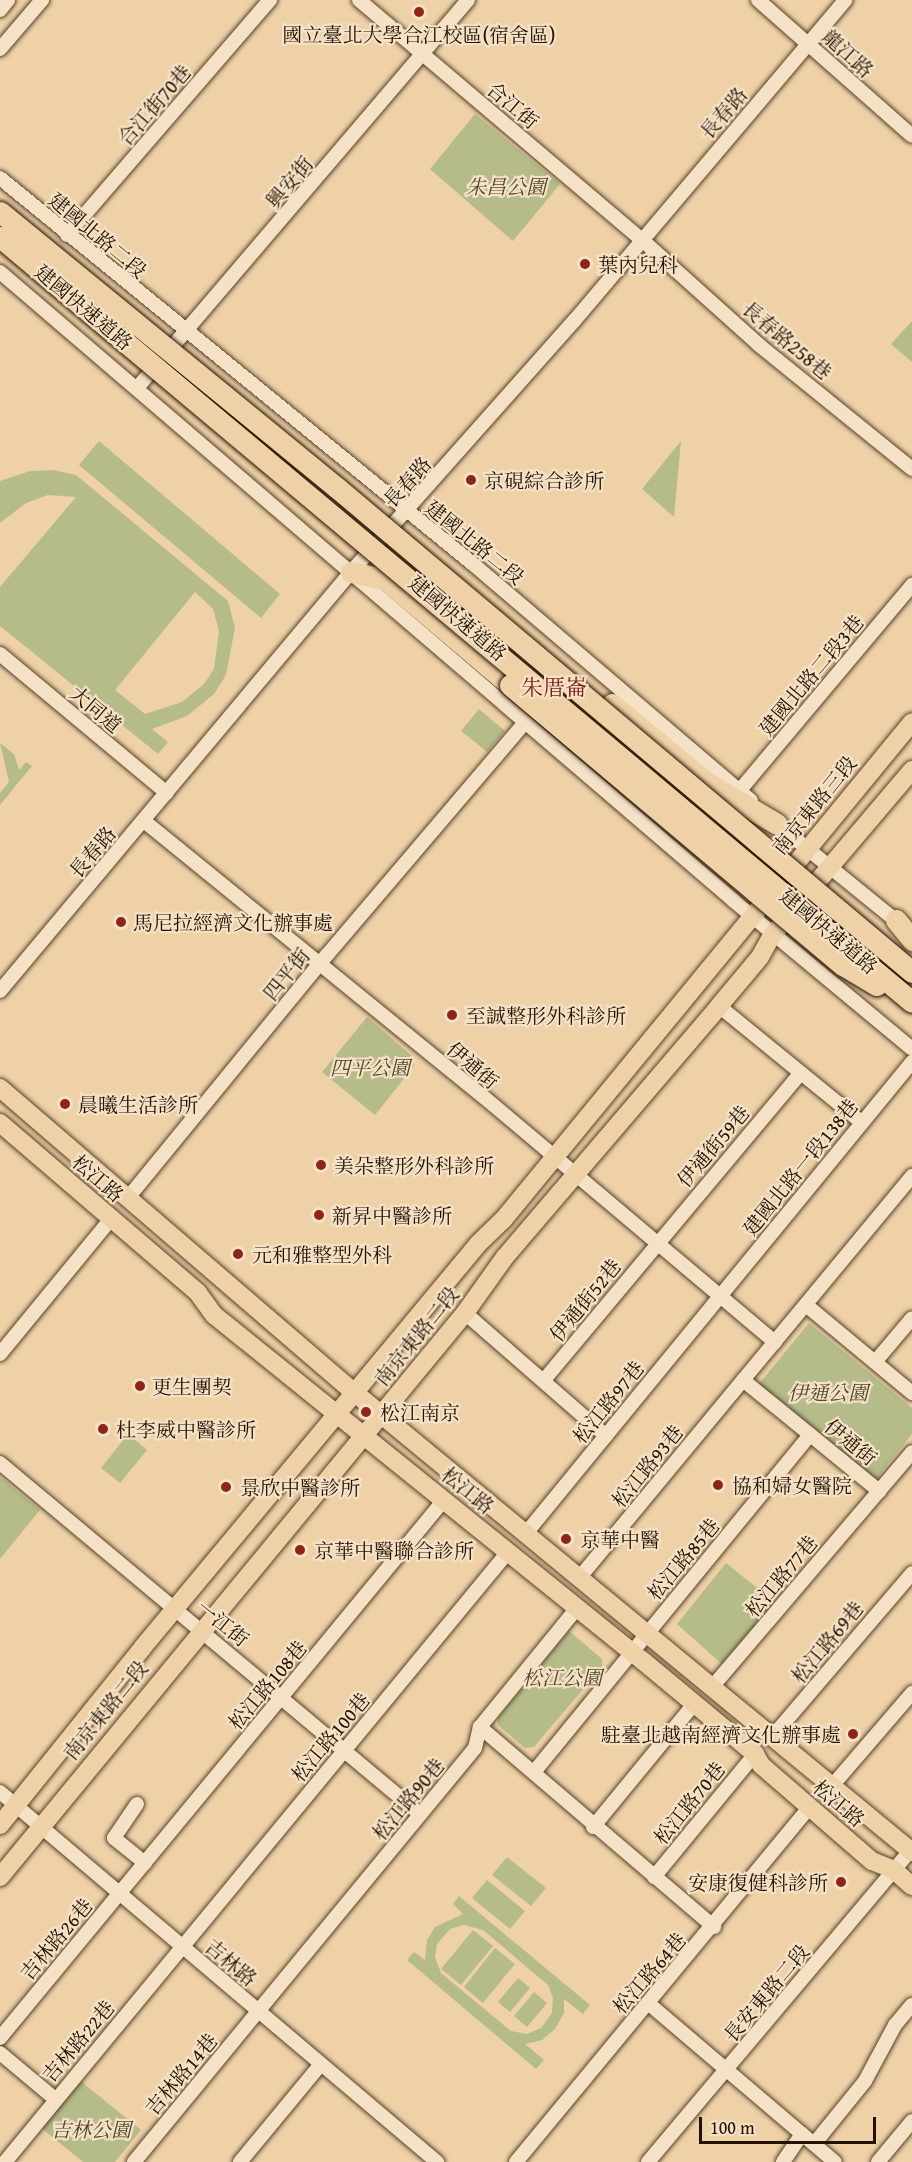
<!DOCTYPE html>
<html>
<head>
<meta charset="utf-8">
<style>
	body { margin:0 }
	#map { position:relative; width:912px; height:2162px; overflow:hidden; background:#eed1a7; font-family:"Gentium Book Plus","Noto Serif TC",serif }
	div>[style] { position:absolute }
	.green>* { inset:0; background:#b5bc8a }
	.roads { filter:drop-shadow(0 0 2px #56422a) drop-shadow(0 0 2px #56422a) }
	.minor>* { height:14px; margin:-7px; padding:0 7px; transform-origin:7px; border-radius:7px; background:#f4e1c6 }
	.major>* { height:18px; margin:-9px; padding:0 9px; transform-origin:9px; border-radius:9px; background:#eed1a7 }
	.highway>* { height:21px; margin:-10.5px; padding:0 10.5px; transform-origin:10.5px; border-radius:10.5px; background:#eed1a7 }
	.bridges { filter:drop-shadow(0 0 2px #241201) drop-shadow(0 0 2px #241201) }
	.highway-bridge>* { height:21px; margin:-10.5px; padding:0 10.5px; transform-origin:10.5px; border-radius:10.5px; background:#eed1a7 }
	.dots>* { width:16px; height:16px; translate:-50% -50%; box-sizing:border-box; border:3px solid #f4e1c6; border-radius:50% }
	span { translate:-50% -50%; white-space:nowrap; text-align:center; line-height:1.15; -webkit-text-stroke:4.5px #f4e1c6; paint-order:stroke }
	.poi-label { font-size:20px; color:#241201 }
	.left { translate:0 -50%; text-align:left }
	.right { translate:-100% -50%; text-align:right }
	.street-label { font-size:20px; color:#241201 }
	.park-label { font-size:20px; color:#50452a; font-style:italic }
	.quarter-label { font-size:22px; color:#7a1f14 }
	.scale { position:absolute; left:699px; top:2117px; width:177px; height:27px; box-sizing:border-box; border:3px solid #241201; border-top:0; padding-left:8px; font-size:18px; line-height:21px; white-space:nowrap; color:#241201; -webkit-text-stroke:4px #f4e1c6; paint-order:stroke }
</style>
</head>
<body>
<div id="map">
	<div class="green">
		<div style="clip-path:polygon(475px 114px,560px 184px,513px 241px,430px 169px)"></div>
		<div style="clip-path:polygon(912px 321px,912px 362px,891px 344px)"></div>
		<div style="clip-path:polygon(99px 441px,280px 594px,261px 618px,79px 465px)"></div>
		<div style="clip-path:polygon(681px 441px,674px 517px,642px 489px)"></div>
		<div style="clip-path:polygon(evenodd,53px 470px,76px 475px,228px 601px,235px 628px,226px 675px,214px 694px,187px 716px,152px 729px,168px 742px,158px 754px,0 626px,0 587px,76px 497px,48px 495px,26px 503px,0 523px,0 481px,30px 471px,53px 470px,195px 592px,213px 609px,219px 631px,214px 669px,204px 684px,182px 702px,145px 714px,115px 690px,195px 592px)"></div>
		<div style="clip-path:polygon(479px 709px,505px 731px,487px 752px,461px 731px)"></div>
		<div style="clip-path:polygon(0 743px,14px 754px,19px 770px,26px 762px,32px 766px,0 805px,0 793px,9px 782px)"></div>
		<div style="clip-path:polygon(367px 1017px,412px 1056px,414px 1066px,375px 1115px,322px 1072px)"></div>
		<div style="clip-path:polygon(809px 1323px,912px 1408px,912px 1434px,874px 1481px,758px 1385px)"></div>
		<div style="clip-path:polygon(128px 1434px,147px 1450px,120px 1483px,101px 1468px)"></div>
		<div style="clip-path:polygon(0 1477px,40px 1510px,0 1559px)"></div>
		<div style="clip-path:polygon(726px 1563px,777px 1604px,724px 1666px,677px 1624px)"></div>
		<div style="clip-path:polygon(569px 1631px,602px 1659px,602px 1667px,534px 1747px,525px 1748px,498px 1725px,498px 1718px)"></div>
		<div style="clip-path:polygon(507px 1857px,546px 1888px,531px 1906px,492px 1875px)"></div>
		<div style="clip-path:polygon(487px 1880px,525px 1911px,510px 1929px,472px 1898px)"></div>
		<div style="clip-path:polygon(evenodd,459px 1896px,590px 2005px,583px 2014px,564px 1999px,564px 2013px,555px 2029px,542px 2040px,525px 2044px,544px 2060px,536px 2069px,407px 1960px,414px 1952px,425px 1960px,427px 1940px,435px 1927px,463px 1914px,453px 1904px,459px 1896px,464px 1925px,483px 1930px,548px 1985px,553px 1998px,552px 2013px,541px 2028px,527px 2034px,511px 2031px,441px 1973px,435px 1957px,437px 1944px,450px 1929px,464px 1925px)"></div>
		<div style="clip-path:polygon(473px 1930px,493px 1946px,461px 1985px,441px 1969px)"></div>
		<div style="clip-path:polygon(495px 1948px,515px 1964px,483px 2003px,464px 1987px)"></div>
		<div style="clip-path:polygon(518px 1978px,530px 1988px,510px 2012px,498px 2002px)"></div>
		<div style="clip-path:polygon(534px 1992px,547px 2003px,527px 2027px,514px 2016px)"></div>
		<div style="clip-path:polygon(78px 2079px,141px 2130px,115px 2162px,83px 2162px,39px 2126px)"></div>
	</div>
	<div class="roads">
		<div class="minor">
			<div style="left:359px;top:0;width:370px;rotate:40.3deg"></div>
			<div style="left:641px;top:239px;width:159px;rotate:41.9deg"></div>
			<div style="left:759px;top:345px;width:197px;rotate:39deg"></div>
			<div style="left:758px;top:0;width:205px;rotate:41.4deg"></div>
			<div style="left:0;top:10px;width:13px;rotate:-51deg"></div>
			<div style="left:0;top:49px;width:65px;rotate:-49.4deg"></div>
			<div style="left:0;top:178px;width:611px;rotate:39.22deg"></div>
			<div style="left:473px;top:564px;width:365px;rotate:40.4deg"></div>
			<div style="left:67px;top:235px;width:311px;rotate:-49.2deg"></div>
			<div style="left:0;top:272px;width:967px;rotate:40.59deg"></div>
			<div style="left:734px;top:901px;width:231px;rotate:39.7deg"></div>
			<div style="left:137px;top:388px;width:510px;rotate:-49.53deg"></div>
			<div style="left:0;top:654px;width:217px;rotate:39.8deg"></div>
			<div style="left:740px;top:790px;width:268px;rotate:-50deg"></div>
			<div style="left:772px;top:820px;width:166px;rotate:39.1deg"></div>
			<div style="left:144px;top:821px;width:439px;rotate:39.1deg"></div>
			<div style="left:485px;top:1098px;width:379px;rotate:40.1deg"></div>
			<div style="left:0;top:991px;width:547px;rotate:-50.05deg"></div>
			<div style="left:351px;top:572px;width:337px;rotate:-48.4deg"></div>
			<div style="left:575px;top:320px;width:419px;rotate:-49.8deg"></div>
			<div style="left:719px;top:1006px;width:183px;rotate:39.2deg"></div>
			<div style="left:127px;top:1199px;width:315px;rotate:-50.7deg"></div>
			<div style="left:327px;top:955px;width:306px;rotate:-49.6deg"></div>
			<div style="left:806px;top:1305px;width:138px;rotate:39.7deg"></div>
			<div style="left:465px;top:1313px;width:187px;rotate:41.1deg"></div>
			<div style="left:0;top:1354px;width:175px;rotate:-50.6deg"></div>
			<div style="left:875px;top:1362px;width:57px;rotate:-49.9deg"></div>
			<div style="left:544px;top:1380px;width:400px;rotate:-50.1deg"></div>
			<div style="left:743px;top:1380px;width:176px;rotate:39.2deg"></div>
			<div style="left:0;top:1463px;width:547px;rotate:39.89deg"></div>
			<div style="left:527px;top:1532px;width:608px;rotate:-50.68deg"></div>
			<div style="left:580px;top:1577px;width:521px;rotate:-50.38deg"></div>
			<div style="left:713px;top:1686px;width:307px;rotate:-49.6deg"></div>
			<div style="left:480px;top:1727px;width:308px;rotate:40.5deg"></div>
			<div style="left:773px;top:1736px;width:214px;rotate:-49.5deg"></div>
			<div style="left:534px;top:1772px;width:436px;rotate:-50.7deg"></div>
			<div style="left:832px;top:1786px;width:123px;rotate:-49.3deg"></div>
			<div style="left:0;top:1792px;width:573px;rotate:40.25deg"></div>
			<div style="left:137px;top:1804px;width:41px;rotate:124.1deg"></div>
			<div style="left:114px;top:1838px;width:40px;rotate:39deg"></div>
			<div style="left:593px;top:1827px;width:159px;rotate:-50.6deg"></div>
			<div style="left:654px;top:1877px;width:159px;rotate:-50.6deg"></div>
			<div style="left:648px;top:2003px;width:245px;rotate:40.4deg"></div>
			<div style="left:0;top:2038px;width:698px;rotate:-50.47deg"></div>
			<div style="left:0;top:2053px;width:72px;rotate:39.9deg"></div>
			<div style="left:814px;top:2144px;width:81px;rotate:-51deg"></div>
			<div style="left:865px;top:2081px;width:64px;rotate:-61.8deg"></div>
			<div style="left:895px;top:2025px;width:26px;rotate:-50deg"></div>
			<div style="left:5px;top:2162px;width:791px;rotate:-50.49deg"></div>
			<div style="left:134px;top:2162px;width:536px;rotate:-50.52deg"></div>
			<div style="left:475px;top:1748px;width:22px;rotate:-77deg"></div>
			<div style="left:480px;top:1727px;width:154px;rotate:-50.8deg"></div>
			<div style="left:240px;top:2162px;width:127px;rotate:-50.4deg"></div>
			<div style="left:516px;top:2162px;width:460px;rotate:-50.4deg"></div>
			<div style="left:648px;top:2162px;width:409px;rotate:-49.9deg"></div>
			<div style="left:783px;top:2162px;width:34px;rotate:-56deg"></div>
			<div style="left:878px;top:2162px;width:53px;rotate:-50.3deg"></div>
		</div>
		<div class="major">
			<div style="left:0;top:1088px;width:468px;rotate:40.7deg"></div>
			<div style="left:355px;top:1393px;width:722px;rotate:39.49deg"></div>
			<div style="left:0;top:1123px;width:261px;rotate:40.6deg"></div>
			<div style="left:198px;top:1293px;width:27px;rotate:54deg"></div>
			<div style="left:214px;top:1315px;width:551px;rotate:38.89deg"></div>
			<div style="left:643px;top:1661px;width:146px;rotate:39.7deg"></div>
			<div style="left:755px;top:1754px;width:13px;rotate:61deg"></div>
			<div style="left:761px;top:1765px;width:147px;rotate:40.9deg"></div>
			<div style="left:872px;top:1861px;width:24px;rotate:22deg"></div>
			<div style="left:894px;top:1870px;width:24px;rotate:42deg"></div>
			<div style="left:0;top:1825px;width:228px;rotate:-51.2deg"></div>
			<div style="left:143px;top:1647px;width:525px;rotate:-50.25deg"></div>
			<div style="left:479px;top:1243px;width:33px;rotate:-44deg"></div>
			<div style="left:503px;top:1220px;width:644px;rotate:-50.6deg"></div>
			<div style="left:0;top:1877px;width:731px;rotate:-50.5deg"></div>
			<div style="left:465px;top:1313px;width:69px;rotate:-54.5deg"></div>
			<div style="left:505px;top:1257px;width:330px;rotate:-49.5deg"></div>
			<div style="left:719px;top:1006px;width:64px;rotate:-50.1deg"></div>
			<div style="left:760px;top:957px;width:26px;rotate:-61deg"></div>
			<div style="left:773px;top:934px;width:215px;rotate:-49.7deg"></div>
		</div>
		<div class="highway">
			<div style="left:351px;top:572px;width:35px;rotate:12deg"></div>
			<div style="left:385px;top:579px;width:164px;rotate:40.3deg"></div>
			<div style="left:612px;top:704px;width:122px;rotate:39.7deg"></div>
			<div style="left:706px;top:782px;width:82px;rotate:30.6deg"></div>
			<div style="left:896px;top:920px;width:26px;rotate:51deg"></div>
		</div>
	</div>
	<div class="bridges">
		<div class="highway-bridge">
			<div style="left:0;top:212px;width:434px;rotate:39.3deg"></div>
			<div style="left:336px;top:487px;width:753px;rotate:40.1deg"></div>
			<div style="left:0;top:237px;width:1190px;rotate:39.99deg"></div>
			<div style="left:510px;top:685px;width:435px;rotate:40.1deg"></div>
			<div style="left:843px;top:965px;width:39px;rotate:31deg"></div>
		</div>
	</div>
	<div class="dots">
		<div style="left:419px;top:12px;background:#8f2418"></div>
		<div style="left:585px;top:264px;background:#8f2418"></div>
		<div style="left:471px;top:480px;background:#8f2418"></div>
		<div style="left:121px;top:922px;background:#8f2418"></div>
		<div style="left:452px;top:1015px;background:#8f2418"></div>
		<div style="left:65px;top:1104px;background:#8f2418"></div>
		<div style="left:321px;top:1165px;background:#8f2418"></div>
		<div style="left:319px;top:1215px;background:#8f2418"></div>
		<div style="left:238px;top:1254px;background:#8f2418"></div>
		<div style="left:140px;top:1386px;background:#8f2418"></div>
		<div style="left:366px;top:1412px;background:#8f2418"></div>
		<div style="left:103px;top:1429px;background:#8f2418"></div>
		<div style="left:718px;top:1485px;background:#8f2418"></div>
		<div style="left:226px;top:1487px;background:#8f2418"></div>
		<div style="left:566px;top:1539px;background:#8f2418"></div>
		<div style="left:300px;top:1550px;background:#8f2418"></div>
		<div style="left:853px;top:1734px;background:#8f2418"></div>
		<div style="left:841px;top:1882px;background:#8f2418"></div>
	</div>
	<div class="poi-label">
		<span style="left:419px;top:34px">國立臺北大學合江校區(宿舍區)</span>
		<span class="left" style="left:598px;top:264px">葉內兒科</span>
		<span class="left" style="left:484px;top:480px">京硯綜合診所</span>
		<span class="left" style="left:133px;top:922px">馬尼拉經濟文化辦事處</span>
		<span class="left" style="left:466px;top:1015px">至誠整形外科診所</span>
		<span class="left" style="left:78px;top:1104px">晨曦生活診所</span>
		<span class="left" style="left:334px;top:1165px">美朵整形外科診所</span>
		<span class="left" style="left:332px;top:1215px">新昇中醫診所</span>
		<span class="left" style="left:252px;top:1254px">元和雅整型外科</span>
		<span class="left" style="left:152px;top:1386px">更生團契</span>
		<span class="left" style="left:380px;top:1412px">松江南京</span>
		<span class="left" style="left:116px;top:1429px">杜李威中醫診所</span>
		<span class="left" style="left:732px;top:1485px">協和婦女醫院</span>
		<span class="left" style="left:240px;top:1487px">景欣中醫診所</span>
		<span class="left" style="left:580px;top:1539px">京華中醫</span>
		<span class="left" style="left:314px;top:1550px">京華中醫聯合診所</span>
		<span class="right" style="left:841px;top:1734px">駐臺北越南經濟文化辦事處</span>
		<span class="right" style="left:828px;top:1882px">安康復健科診所</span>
	</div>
	<div class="street-label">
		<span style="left:848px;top:53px;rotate:42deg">龍江路</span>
		<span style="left:154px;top:105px;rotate:-49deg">合江街70巷</span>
		<span style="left:513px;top:105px;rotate:40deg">合江街</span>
		<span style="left:723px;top:113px;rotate:-50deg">長春路</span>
		<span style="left:289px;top:182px;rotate:-50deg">興安街</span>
		<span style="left:98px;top:235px;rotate:40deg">建國北路二段</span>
		<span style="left:84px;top:307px;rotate:40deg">建國快速道路</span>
		<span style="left:787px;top:340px;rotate:40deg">長春路258巷</span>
		<span style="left:407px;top:482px;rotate:-48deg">長春路</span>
		<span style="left:475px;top:542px;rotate:39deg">建國北路二段</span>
		<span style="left:458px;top:618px;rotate:40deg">建國快速道路</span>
		<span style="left:811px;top:675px;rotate:-50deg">建國北路二段3巷</span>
		<span style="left:96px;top:709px;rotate:40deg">大同道</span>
		<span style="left:814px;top:805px;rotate:-51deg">南京東路三段</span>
		<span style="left:92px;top:852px;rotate:-50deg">長春路</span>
		<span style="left:829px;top:931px;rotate:40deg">建國快速道路</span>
		<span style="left:286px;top:974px;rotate:-51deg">四平街</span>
		<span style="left:473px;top:1065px;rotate:40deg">伊通街</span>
		<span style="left:713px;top:1146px;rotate:-50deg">伊通街59巷</span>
		<span style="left:800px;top:1167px;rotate:-51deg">建國北路一段138巷</span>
		<span style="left:98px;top:1178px;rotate:41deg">松江路</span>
		<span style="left:585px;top:1300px;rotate:-51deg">伊通街52巷</span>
		<span style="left:416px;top:1336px;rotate:-51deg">南京東路二段</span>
		<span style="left:608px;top:1402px;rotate:-51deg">松江路97巷</span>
		<span style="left:851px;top:1442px;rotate:39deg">伊通街</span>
		<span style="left:647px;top:1466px;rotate:-51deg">松江路93巷</span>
		<span style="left:468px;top:1490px;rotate:39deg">松江路</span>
		<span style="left:683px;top:1559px;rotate:-50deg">松江路85巷</span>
		<span style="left:781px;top:1576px;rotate:-50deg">松江路77巷</span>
		<span style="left:223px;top:1623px;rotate:39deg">一江街</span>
		<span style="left:827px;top:1642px;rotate:-50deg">松江路69巷</span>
		<span style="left:267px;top:1685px;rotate:-50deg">松江路108巷</span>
		<span style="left:105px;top:1710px;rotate:-51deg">南京東路二段</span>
		<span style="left:330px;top:1737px;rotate:-50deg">松江路100巷</span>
		<span style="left:408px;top:1799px;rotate:-50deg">松江路90巷</span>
		<span style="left:689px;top:1803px;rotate:-51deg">松江路70巷</span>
		<span style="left:839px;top:1803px;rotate:40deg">松江路</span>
		<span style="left:56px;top:1939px;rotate:-50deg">吉林路26巷</span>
		<span style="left:231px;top:1962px;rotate:40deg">吉林路</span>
		<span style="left:649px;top:1973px;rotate:-49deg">松江路64巷</span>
		<span style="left:766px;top:1993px;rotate:-50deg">長安東路二段</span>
		<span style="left:78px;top:2041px;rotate:-50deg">吉林路22巷</span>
		<span style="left:181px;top:2074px;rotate:-50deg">吉林路14巷</span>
	</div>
	<div class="park-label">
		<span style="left:506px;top:186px">朱昌公園</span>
		<span style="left:370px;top:1067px">四平公園</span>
		<span style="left:828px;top:1392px">伊通公園</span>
		<span style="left:562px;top:1677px">松江公園</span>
		<span style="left:91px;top:2129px">吉林公園</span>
	</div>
	<div class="quarter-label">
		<span style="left:554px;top:688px">朱厝崙</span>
	</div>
	<div class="scale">100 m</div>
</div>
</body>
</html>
